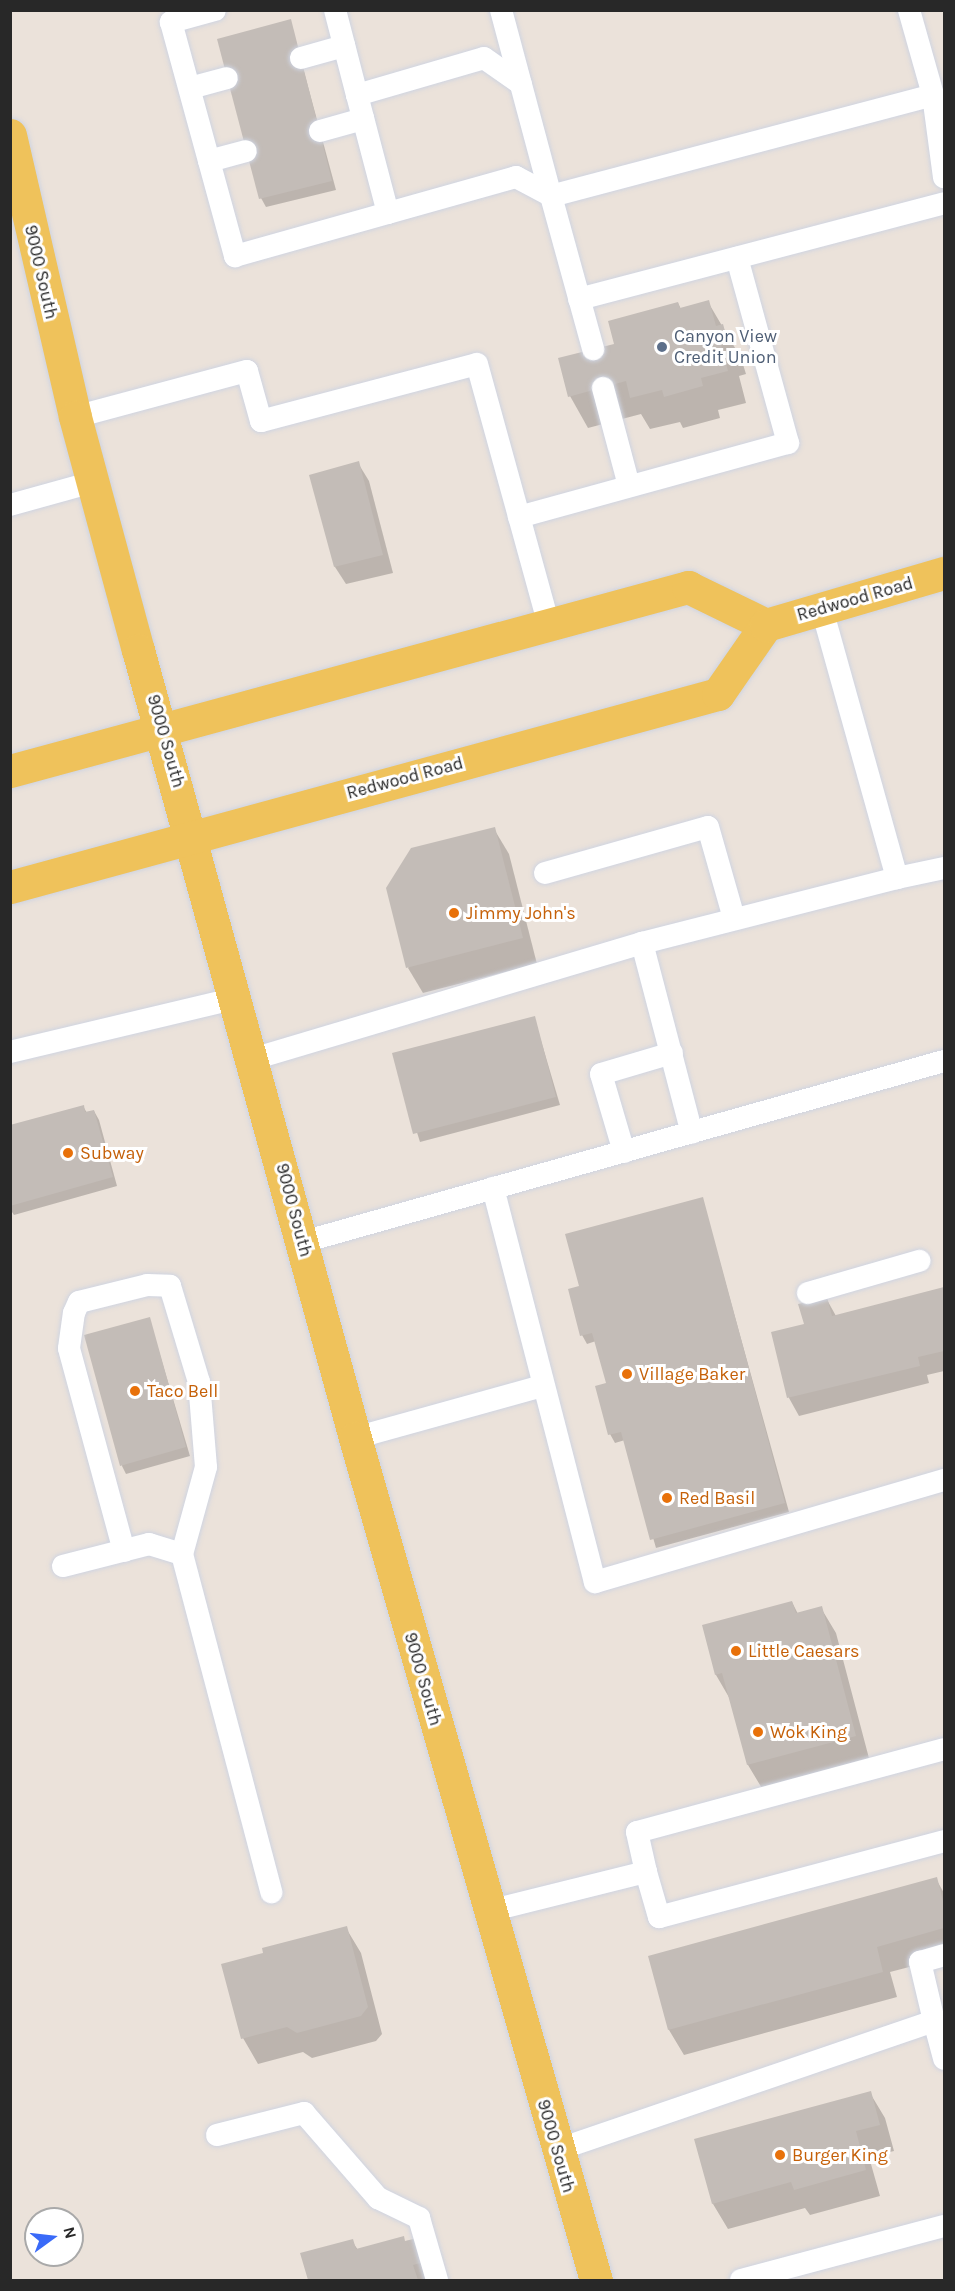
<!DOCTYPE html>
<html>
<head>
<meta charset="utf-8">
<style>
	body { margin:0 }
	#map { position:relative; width:955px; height:2291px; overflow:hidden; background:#ebe2da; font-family:Karla,sans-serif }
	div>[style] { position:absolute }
	.shadow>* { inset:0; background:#0003 }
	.building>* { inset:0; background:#c3bcb7 }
	.roads { filter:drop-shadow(0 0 2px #cfd4e1) drop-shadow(0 0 2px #cfd4e1) }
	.service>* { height:22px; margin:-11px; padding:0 11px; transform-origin:11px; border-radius:11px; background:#fff }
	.primary>* { height:33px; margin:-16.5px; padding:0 16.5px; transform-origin:16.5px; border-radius:16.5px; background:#efc25b }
	.dots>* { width:16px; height:16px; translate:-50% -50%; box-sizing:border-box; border:3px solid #fff; border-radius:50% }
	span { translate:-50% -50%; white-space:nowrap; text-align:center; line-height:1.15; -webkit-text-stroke:6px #fff; paint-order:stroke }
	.street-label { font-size:18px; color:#282828 }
	.service-label { font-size:18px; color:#4e5e75 }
	.left { translate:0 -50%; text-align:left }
	.food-label { font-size:18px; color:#c56008 }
	.frame { position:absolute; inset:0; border:12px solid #282828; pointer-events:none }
	.north { position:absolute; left:24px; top:2207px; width:60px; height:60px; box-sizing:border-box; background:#fff; border:2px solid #a9a9a9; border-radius:50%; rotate:75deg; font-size:16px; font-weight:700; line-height:24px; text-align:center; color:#282828 }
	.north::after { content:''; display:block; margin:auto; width:21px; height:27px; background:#3a6af8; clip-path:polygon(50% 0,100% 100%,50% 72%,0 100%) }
</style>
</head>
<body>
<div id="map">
	<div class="shadow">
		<div style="clip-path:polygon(290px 20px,336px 190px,266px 207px,261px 198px)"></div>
		<div style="clip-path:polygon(708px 302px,741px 358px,746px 374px,739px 376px,746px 403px,718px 410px,720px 418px,683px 428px,680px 422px,650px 429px,641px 414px,588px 428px,570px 396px,615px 345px,678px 303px,681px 309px)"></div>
		<div style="clip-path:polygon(358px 463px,369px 481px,393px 573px,346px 584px,335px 567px)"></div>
		<div style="clip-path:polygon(494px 829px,509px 854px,537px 964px,423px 993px,408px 968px)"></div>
		<div style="clip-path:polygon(534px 1017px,560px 1105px,420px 1142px,393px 1055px)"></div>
		<div style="clip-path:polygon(83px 1106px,87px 1113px,94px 1111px,99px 1120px,117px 1186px,14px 1215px,10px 1209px,10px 1126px)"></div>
		<div style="clip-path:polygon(702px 1198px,789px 1512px,656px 1548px,625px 1440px,615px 1443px,610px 1434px,608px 1384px,596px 1341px,587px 1344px,582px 1335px,580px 1287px)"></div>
		<div style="clip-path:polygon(944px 1289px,944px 1371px,927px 1375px,929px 1383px,799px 1416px,789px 1398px,773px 1333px,806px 1325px,826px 1298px,836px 1316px)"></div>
		<div style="clip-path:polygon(149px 1318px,190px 1456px,126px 1474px,122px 1466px)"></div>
		<div style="clip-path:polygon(792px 1602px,798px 1614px,821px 1608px,836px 1633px,870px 1762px,763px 1790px,748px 1765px,730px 1699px,716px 1675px,703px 1626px)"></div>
		<div style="clip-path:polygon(936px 1879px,944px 1893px,944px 1958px,890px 1972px,897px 1997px,684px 2055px,669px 2030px,650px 1957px)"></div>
		<div style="clip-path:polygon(346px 1928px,361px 1953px,382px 2034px,376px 2041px,312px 2058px,303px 2052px,258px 2064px,243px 2038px)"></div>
		<div style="clip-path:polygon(870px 2093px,885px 2118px,894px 2151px,869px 2157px,880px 2196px,810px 2215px,805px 2208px,728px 2229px,713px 2204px,695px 2140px)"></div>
		<div style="clip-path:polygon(352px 2241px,358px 2250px,406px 2243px,435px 2280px,309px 2280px,302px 2254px)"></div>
	</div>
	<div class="building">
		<div style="clip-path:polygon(291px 19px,332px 181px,259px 199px,217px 39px)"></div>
		<div style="clip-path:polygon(709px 300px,716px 326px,723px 324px,728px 342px,721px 344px,728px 371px,701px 378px,703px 386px,664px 397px,662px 390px,630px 398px,626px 381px,568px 397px,558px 358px,614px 344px,608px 321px,678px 302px,680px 308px)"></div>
		<div style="clip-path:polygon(359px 461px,383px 555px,334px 567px,309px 475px)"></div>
		<div style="clip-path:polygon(495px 827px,523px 938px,406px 968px,386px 888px,411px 848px)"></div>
		<div style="clip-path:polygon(535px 1016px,556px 1097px,413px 1134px,392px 1053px)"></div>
		<div style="clip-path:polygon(84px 1105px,85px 1112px,94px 1110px,113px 1177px,10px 1206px,10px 1125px)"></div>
		<div style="clip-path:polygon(703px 1197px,785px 1503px,650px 1540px,621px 1432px,608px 1435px,595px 1386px,606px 1383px,592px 1333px,580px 1336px,568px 1289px,579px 1286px,565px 1234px)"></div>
		<div style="clip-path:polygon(944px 1287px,944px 1351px,918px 1357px,920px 1366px,787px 1398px,771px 1332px,804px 1324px,798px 1304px,827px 1297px,832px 1316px)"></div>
		<div style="clip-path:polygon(150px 1317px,186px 1447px,120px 1466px,84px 1335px)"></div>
		<div style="clip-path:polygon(792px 1601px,796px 1613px,822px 1606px,856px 1736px,747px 1765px,722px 1673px,715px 1675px,702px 1625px)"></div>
		<div style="clip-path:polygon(937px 1877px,944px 1905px,944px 1928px,877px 1947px,883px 1972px,668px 2030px,648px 1956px)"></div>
		<div style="clip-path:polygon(347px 1926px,368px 2007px,361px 2016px,297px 2033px,287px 2027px,241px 2039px,221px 1964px,263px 1953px,262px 1948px)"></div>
		<div style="clip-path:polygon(871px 2091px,880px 2125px,856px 2131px,866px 2170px,794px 2190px,791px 2182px,712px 2204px,694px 2139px)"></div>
		<div style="clip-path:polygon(404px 2236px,405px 2241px,417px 2238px,424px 2262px,413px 2265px,418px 2280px,308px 2280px,300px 2253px,353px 2239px,356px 2249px)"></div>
	</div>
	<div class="roads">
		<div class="service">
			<div style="left:215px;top:10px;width:46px;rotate:164.7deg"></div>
			<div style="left:171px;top:22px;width:243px;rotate:74.7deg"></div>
			<div style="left:235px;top:256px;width:292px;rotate:-15.7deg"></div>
			<div style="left:516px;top:177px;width:40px;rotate:28deg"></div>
			<div style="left:551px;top:196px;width:159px;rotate:74.6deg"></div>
			<div style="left:335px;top:10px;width:88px;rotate:75.5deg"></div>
			<div style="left:357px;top:95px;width:132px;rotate:-16.2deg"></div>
			<div style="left:484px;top:58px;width:45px;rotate:35.1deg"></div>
			<div style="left:501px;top:10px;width:193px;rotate:75deg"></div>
			<div style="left:551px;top:196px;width:395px;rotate:-14.8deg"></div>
			<div style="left:933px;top:95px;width:83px;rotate:82.4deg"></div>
			<div style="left:909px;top:10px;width:88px;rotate:74.2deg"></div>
			<div style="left:301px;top:58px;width:45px;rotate:-15.6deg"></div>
			<div style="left:190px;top:88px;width:38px;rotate:-15deg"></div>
			<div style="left:357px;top:95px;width:122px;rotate:75.3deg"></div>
			<div style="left:320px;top:131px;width:45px;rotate:-15.6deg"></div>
			<div style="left:209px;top:161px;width:38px;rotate:-15deg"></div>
			<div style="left:579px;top:299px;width:377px;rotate:-14.7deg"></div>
			<div style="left:603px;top:388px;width:101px;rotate:75.1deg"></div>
			<div style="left:75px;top:417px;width:178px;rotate:-15deg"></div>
			<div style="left:247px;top:371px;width:52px;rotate:74.4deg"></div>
			<div style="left:261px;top:421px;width:223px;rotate:-14.8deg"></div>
			<div style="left:477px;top:364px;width:271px;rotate:74.6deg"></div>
			<div style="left:10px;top:505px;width:86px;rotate:-15.5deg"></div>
			<div style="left:519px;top:517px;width:279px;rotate:-15.4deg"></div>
			<div style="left:788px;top:443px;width:192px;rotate:-105.4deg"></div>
			<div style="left:545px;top:873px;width:169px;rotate:-15.8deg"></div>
			<div style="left:708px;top:827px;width:95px;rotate:74.1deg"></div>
			<div style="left:897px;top:878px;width:48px;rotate:-12deg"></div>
			<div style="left:642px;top:943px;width:196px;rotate:75.3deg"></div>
			<div style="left:10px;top:1052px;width:233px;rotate:-13.4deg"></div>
			<div style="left:253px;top:1059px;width:406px;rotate:-16.6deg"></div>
			<div style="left:642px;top:943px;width:263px;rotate:-14.3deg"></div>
			<div style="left:897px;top:878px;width:279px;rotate:-105.6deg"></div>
			<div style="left:624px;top:1152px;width:81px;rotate:-106.4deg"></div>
			<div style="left:601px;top:1074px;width:74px;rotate:-16.5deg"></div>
			<div style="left:493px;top:1188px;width:407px;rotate:75.5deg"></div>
			<div style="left:595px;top:1582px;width:364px;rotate:-16.3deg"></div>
			<div style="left:303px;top:1242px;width:666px;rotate:-15.77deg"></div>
			<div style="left:808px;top:1293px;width:116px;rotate:-16.1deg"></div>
			<div style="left:355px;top:1438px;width:194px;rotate:-15.5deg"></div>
			<div style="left:124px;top:1551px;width:210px;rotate:-105.2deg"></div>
			<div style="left:69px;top:1348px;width:35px;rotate:-82deg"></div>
			<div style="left:74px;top:1313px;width:12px;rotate:-66deg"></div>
			<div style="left:79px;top:1302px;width:70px;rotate:-14deg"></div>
			<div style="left:147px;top:1285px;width:23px;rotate:2deg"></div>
			<div style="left:170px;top:1286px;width:100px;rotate:73.2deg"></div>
			<div style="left:199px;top:1382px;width:85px;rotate:85.3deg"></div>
			<div style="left:206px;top:1467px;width:90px;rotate:105.4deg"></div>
			<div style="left:63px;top:1566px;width:89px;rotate:-14.3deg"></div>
			<div style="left:149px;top:1544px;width:34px;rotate:17deg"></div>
			<div style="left:182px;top:1554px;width:350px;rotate:75.2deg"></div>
			<div style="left:646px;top:1872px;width:41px;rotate:-102.7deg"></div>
			<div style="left:637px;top:1832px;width:318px;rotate:-15.1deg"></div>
			<div style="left:489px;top:1911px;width:162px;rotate:-14deg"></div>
			<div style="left:646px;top:1872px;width:47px;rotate:73.9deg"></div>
			<div style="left:659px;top:1917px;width:295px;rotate:-14.9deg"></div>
			<div style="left:934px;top:2021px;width:61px;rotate:-103.3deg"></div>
			<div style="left:920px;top:1962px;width:25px;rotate:-16deg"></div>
			<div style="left:217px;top:2135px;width:90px;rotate:-14.2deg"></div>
			<div style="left:304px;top:2113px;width:113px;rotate:49deg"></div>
			<div style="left:378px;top:2198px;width:46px;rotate:26deg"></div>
			<div style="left:419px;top:2218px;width:65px;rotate:73.8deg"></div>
			<div style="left:557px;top:2150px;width:398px;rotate:-18.9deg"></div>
			<div style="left:934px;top:2021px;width:39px;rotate:75deg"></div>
			<div style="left:741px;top:2280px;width:210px;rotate:-14.9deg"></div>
		</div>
		<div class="primary">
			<div style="left:10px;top:135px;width:289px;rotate:77deg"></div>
			<div style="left:75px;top:417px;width:241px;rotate:74.9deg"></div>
			<div style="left:138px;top:650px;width:817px;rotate:74.6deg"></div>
			<div style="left:355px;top:1438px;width:876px;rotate:74.03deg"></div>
			<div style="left:10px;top:771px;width:703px;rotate:-15.18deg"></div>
			<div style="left:688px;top:587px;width:87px;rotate:26deg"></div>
			<div style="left:10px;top:887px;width:734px;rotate:-15.25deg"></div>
			<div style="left:718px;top:694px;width:84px;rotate:-55.2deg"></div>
			<div style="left:766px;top:625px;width:185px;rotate:-16.3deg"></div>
		</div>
	</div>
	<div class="dots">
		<div style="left:662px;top:347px;background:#5c6f8a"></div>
		<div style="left:454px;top:913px;background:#e8710a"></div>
		<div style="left:68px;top:1153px;background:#e8710a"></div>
		<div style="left:627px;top:1374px;background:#e8710a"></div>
		<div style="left:135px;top:1391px;background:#e8710a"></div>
		<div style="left:667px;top:1498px;background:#e8710a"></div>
		<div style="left:736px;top:1651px;background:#e8710a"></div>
		<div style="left:758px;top:1732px;background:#e8710a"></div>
		<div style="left:780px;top:2155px;background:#e8710a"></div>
	</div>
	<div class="street-label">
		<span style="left:41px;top:272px;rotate:77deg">9000 South</span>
		<span style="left:855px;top:599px;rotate:-16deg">Redwood Road</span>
		<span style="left:166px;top:741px;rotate:74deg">9000 South</span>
		<span style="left:405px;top:778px;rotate:-15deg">Redwood Road</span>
		<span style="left:294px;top:1210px;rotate:75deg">9000 South</span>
		<span style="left:423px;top:1679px;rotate:74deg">9000 South</span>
		<span style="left:556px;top:2146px;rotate:74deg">9000 South</span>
	</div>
	<div class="service-label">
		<span class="left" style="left:674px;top:347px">Canyon View<br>Credit Union</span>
	</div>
	<div class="food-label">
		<span class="left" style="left:466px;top:913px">Jimmy John's</span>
		<span class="left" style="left:80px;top:1153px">Subway</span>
		<span class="left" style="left:639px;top:1374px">Village Baker</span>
		<span class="left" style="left:147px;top:1391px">Taco Bell</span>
		<span class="left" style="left:679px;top:1498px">Red Basil</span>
		<span class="left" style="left:748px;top:1651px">Little Caesars</span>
		<span class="left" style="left:770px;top:1732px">Wok King</span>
		<span class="left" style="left:792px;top:2155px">Burger King</span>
	</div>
	<div class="frame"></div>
	<div class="north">N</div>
</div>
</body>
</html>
